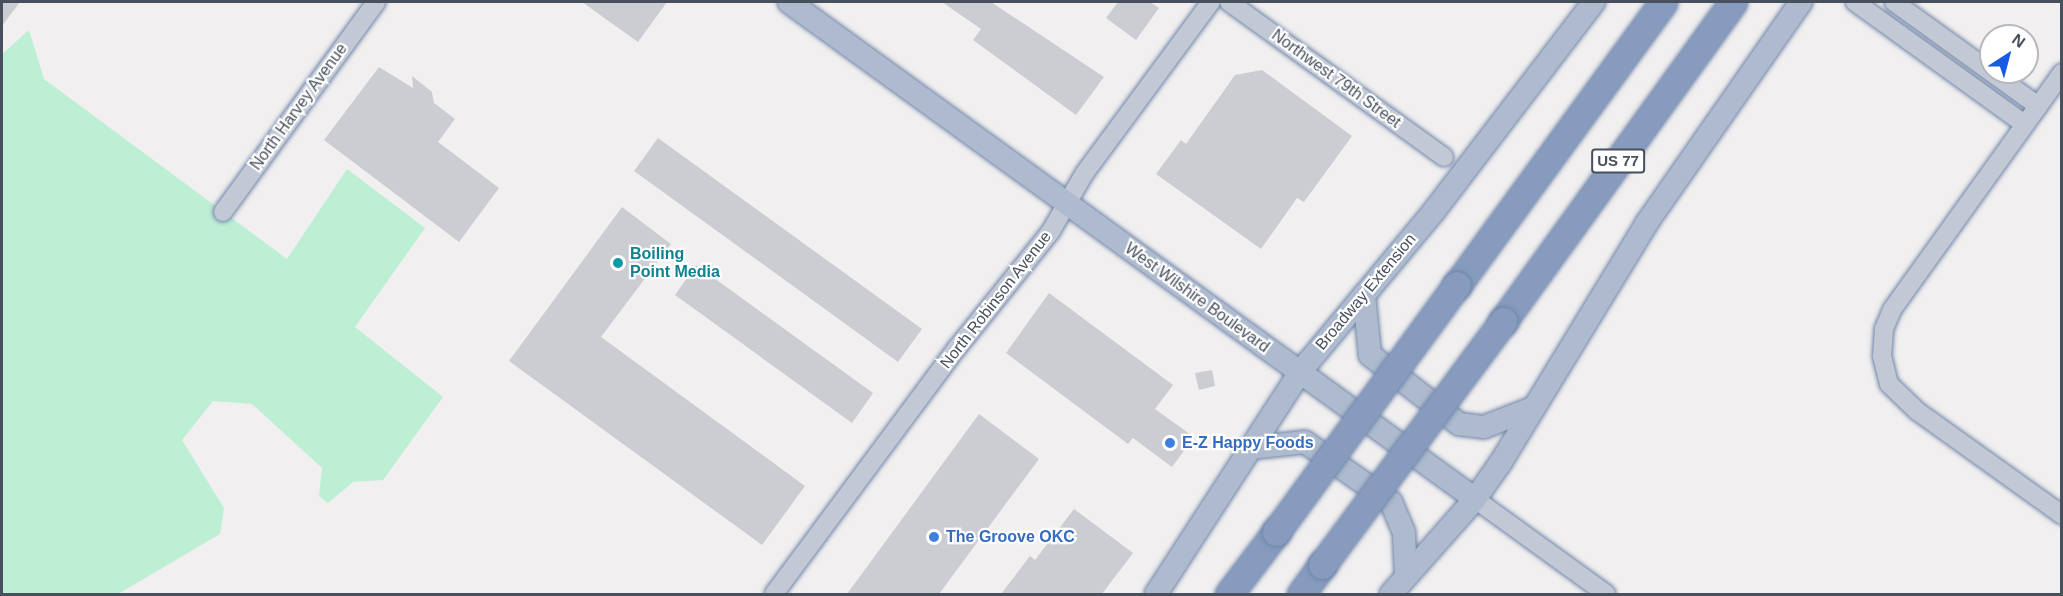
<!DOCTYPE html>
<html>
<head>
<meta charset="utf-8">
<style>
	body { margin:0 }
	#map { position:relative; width:2063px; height:596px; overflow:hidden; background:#f1efef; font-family:Arial,sans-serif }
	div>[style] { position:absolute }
	.green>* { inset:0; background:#bdefd5 }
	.building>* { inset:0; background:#cccdd3 }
	.roads { filter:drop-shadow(0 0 2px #7186aa) drop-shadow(0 0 2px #7186aa) }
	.minor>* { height:18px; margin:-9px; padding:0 9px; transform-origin:9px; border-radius:9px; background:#c2c9d4 }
	.major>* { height:22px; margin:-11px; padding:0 11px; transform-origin:11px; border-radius:11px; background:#aebbce }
	.highway>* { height:27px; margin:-13.5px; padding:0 13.5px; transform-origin:13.5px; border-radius:13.5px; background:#869bbe }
	.bridges { filter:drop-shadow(0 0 2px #7186aa) drop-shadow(0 0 2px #7186aa) }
	.highway-bridge>* { height:27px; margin:-13.5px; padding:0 13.5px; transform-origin:13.5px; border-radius:13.5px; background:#869bbe }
	.dots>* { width:16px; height:16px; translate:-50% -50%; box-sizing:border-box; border:3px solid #fff; border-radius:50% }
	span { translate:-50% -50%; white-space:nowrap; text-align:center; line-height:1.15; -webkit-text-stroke:4.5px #fff; paint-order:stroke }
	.shield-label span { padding:2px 4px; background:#fff; border:2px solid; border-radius:4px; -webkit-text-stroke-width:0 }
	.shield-label { font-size:15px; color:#47505c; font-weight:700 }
	.street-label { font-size:16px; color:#47505c }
	.culture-label { font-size:16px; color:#0d838f; font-weight:700 }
	.left { translate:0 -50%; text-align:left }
	.shop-label { font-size:16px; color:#366cbe; font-weight:700 }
	.frame { position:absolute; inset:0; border:3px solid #47505c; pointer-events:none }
	.north { position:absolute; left:1979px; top:24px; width:60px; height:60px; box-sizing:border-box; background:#fff; border:2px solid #b5b9be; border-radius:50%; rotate:36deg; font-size:16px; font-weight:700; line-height:24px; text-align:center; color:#47505c }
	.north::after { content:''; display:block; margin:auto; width:21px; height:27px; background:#185be2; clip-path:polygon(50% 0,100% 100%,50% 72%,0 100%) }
</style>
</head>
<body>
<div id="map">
	<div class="green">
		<div style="clip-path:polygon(29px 30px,44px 79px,287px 259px,347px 169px,425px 228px,355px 327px,443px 397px,383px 480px,353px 482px,328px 503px,319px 496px,322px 468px,252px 404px,213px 401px,182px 440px,224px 508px,220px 534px,118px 594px,2px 594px,2px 54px)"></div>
	</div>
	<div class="building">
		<div style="clip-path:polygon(2px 2px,20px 2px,2px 26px)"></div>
		<div style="clip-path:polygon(582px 2px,667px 2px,638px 42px)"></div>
		<div style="clip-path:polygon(942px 2px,991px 2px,1104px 77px,1076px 115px,973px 40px,981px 29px)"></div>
		<div style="clip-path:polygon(1118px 2px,1150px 2px,1159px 8px,1136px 40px,1106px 18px)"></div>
		<div style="clip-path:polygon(379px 67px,413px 88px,412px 76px,432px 92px,434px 103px,455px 119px,438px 142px,499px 188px,459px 242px,324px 140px)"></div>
		<div style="clip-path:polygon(1262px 70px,1352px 136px,1304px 202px,1297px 198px,1261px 249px,1156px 174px,1181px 140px,1186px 144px,1235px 75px)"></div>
		<div style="clip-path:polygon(658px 138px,922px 329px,898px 362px,634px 171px)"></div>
		<div style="clip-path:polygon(622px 207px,671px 244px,601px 337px,805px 486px,762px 545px,509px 361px)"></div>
		<div style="clip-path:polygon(696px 265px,873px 393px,852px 423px,675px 295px)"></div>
		<div style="clip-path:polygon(1049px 293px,1173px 385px,1155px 409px,1194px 437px,1172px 467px,1133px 438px,1128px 444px,1006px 353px)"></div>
		<div style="clip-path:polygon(1212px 370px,1215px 386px,1199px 390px,1195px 373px)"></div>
		<div style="clip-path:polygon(979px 414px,1039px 459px,939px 594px,847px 594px)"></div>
		<div style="clip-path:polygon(1074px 509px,1133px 553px,1102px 594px,1001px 594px,1030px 556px,1035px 560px)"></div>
	</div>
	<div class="roads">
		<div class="minor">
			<div style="left:1229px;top:2px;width:265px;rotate:35.8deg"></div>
			<div style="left:1855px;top:2px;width:208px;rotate:35.8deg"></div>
			<div style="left:1894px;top:2px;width:178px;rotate:35.8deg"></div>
			<div style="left:2062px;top:73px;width:292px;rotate:125.7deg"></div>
			<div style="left:1892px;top:310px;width:21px;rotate:113deg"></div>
			<div style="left:1884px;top:329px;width:27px;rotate:94deg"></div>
			<div style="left:1882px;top:356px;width:29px;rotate:76deg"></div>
			<div style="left:1889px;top:384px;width:39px;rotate:44deg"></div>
			<div style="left:1917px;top:411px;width:178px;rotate:35.6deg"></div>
			<div style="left:223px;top:212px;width:260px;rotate:-53.9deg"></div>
			<div style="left:1475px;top:499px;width:162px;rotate:35.9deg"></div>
			<div style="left:774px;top:594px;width:307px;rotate:-53.4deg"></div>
			<div style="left:957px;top:348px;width:150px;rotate:-51.2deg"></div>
			<div style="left:1051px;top:231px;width:66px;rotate:-59.9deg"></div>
			<div style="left:1084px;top:174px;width:214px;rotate:-53.6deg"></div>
		</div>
		<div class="major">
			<div style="left:789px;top:2px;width:847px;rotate:35.92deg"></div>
			<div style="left:1364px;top:295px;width:60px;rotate:84.3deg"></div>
			<div style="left:1370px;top:355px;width:113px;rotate:37.8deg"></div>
			<div style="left:1459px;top:424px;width:25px;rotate:7deg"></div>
			<div style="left:1484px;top:427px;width:53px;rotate:-21.2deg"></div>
			<div style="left:1250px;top:448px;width:55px;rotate:-6.2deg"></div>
			<div style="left:1305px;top:442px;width:105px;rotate:34.9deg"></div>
			<div style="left:1391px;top:502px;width:34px;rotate:67deg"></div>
			<div style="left:1404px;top:533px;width:43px;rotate:87.3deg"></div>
			<div style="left:1156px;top:594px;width:265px;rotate:-57deg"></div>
			<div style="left:1300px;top:372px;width:209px;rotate:-50.2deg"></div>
			<div style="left:1434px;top:211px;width:263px;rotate:-52.6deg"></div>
			<div style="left:1391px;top:594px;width:127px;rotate:-48.5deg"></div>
			<div style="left:1475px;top:499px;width:45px;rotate:-54.9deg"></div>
			<div style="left:1501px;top:462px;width:279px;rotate:-58.6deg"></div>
			<div style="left:1646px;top:224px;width:271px;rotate:-55.1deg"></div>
		</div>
		<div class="highway">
			<div style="left:1457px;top:285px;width:350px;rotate:-53.9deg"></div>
			<div style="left:1503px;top:321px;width:393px;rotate:-54.2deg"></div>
			<div style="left:1229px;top:594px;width:78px;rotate:-52.8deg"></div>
			<div style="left:1301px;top:594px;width:36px;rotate:-54deg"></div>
		</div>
	</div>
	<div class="bridges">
		<div class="highway-bridge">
			<div style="left:1276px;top:532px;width:306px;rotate:-53.8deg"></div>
			<div style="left:1322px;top:565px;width:304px;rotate:-53.4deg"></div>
		</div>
	</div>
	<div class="dots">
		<div style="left:618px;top:263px;background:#0f9aa8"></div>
		<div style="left:1170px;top:443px;background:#3f7fe0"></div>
		<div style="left:934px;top:537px;background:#3f7fe0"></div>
	</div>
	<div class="shield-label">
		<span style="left:1618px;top:161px">US 77</span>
	</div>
	<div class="street-label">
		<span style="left:1336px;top:79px;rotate:36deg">Northwest 79th Street</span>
		<span style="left:299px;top:107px;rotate:-54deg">North Harvey Avenue</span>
		<span style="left:1366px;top:292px;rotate:-50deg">Broadway Extension</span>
		<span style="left:1197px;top:298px;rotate:36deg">West Wilshire Boulevard</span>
		<span style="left:996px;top:300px;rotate:-52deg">North Robinson Avenue</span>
	</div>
	<div class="culture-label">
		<span class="left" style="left:630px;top:263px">Boiling<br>Point Media</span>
	</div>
	<div class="shop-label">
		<span class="left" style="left:1182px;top:443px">E-Z Happy Foods</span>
		<span class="left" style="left:946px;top:537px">The Groove OKC</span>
	</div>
	<div class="frame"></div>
	<div class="north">N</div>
</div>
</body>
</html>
